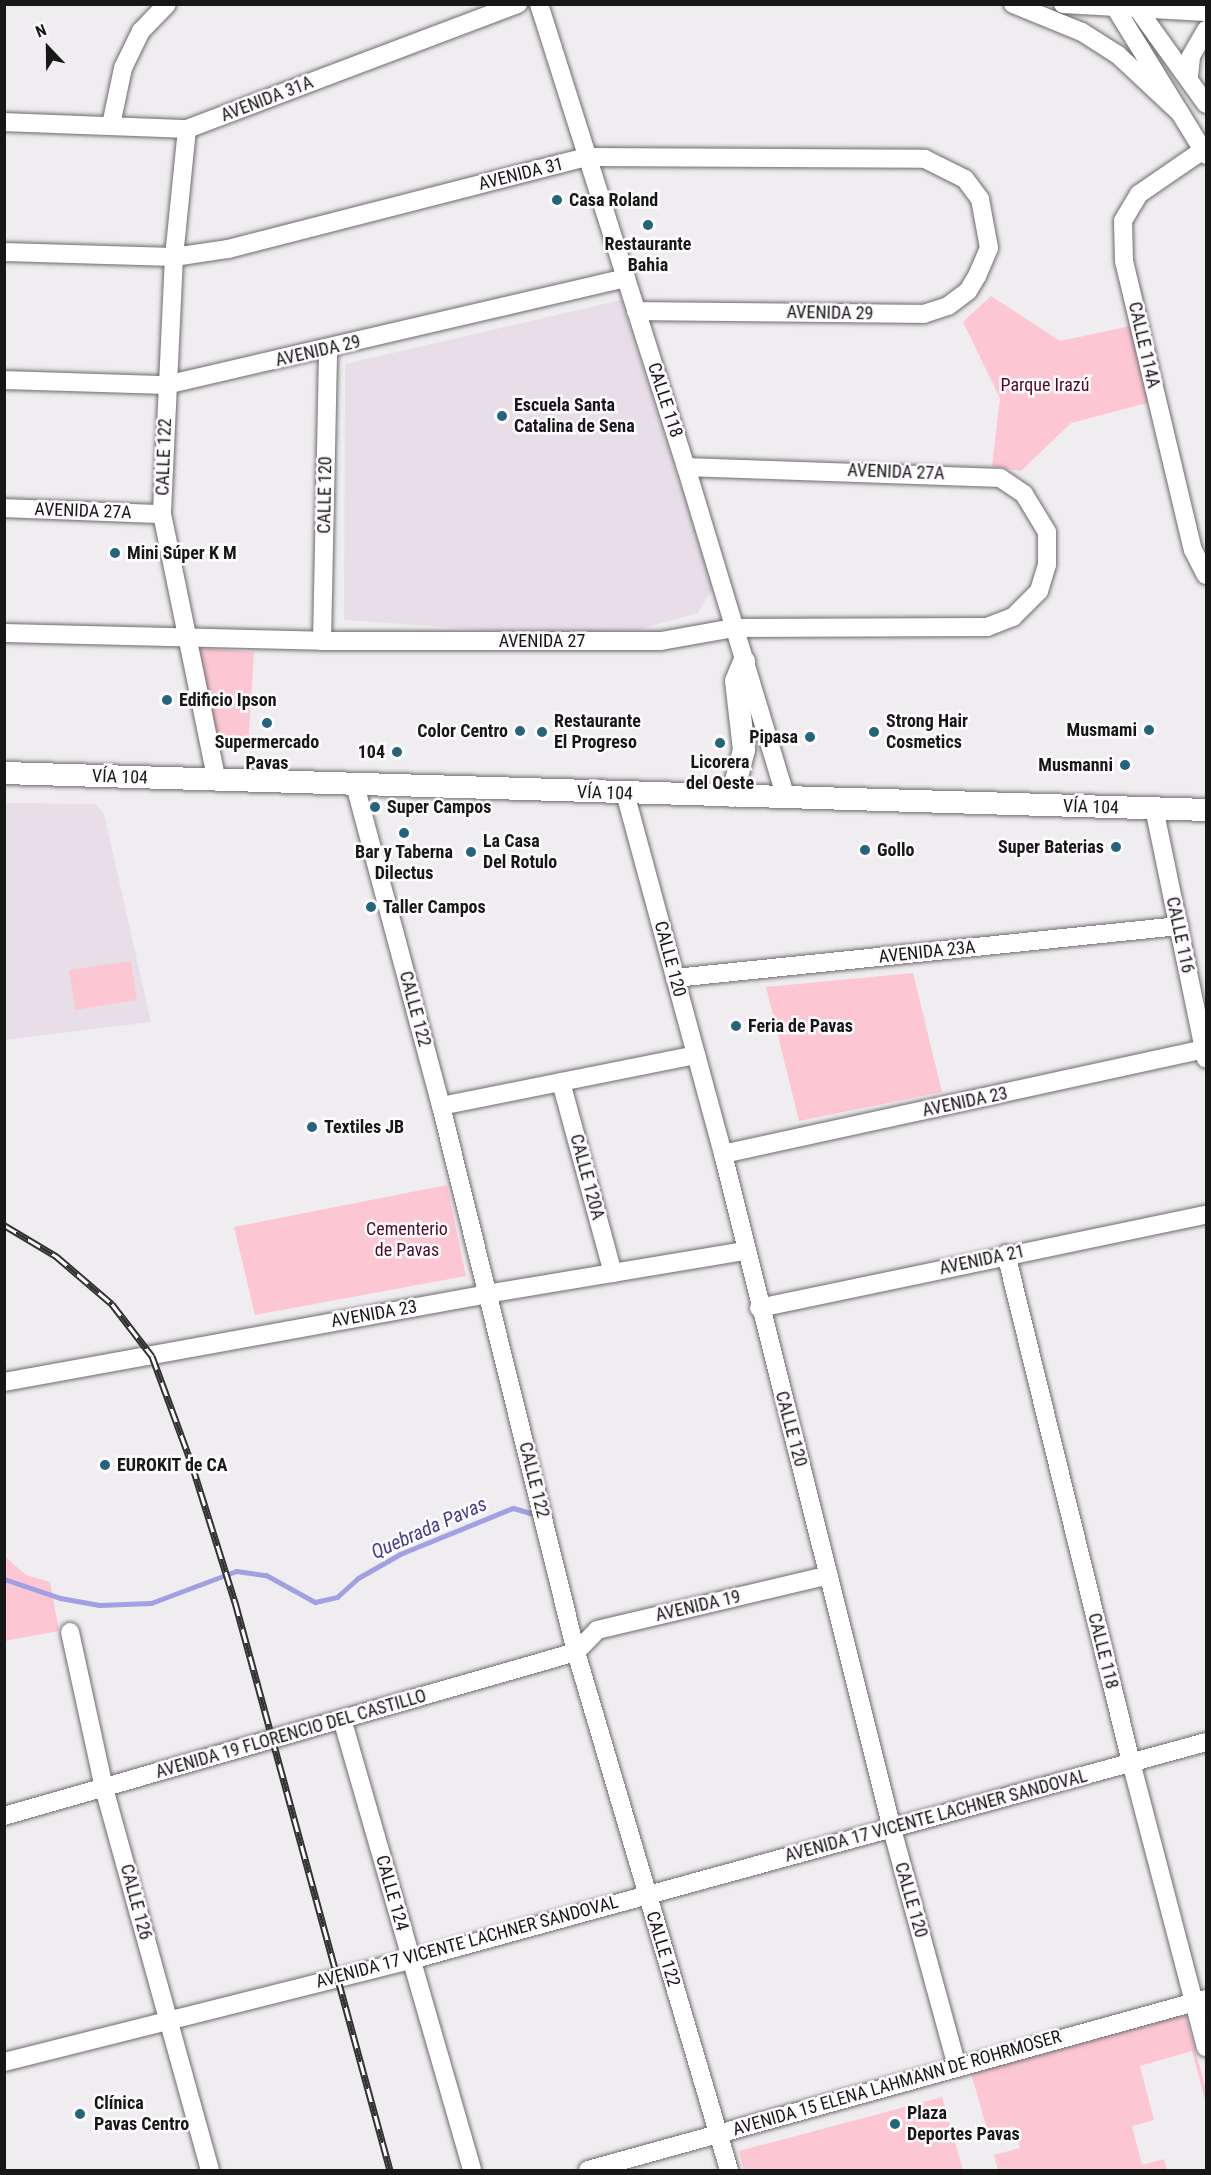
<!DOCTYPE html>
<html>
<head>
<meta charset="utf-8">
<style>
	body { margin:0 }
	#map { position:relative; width:1211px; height:2175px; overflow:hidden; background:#f0edf1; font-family:"Roboto Condensed",sans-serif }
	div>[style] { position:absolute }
	.built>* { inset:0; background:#e7dee7 }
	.green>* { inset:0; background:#fcc7d2 }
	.stream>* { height:5px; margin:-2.5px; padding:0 2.5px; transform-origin:2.5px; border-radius:2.5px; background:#a0a0e2 }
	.roads { filter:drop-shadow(0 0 2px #6e6b6e) drop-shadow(0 0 2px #6e6b6e) }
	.minor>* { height:18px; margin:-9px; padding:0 9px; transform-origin:9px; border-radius:9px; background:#fff }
	.major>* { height:22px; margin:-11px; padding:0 11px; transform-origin:11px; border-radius:11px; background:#fff }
	.rail>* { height:7px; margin-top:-3.5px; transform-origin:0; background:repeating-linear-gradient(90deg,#fefbfe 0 14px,#333233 0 28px); box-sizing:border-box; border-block:2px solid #333233 }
	.dots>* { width:16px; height:16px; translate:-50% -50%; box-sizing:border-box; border:3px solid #fefbfe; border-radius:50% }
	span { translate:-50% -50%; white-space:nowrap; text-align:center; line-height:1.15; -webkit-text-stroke:5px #fefbfe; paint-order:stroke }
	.street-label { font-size:18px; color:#181718 }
	.poi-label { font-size:18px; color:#181718; font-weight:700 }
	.left { translate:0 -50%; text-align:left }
	.right { translate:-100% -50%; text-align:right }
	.park-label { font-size:18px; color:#4f0a23 }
	.water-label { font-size:20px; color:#453e8c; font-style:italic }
	.frame { position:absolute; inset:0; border:6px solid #181718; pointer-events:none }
	.north { position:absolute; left:18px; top:18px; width:60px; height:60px; -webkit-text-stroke:4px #fefbfe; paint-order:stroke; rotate:338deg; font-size:16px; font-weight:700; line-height:24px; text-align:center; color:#181718 }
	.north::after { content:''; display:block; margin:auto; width:21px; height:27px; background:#181718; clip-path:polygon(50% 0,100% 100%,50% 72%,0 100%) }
</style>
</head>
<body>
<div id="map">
	<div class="built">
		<div style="clip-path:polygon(621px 300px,713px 588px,698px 613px,637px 630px,520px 632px,344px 620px,345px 364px)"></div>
		<div style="clip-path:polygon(4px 803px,96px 804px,104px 814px,151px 1022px,5px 1040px)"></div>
	</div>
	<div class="green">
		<div style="clip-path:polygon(991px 296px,1060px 341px,1131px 326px,1151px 402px,1071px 423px,1021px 471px,992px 466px,1000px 398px,963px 322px)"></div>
		<div style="clip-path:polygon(197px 648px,254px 652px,248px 747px,217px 747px)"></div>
		<div style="clip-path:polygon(131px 961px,137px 1000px,75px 1010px,69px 970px)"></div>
		<div style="clip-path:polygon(913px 973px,942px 1092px,799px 1121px,766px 987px)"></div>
		<div style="clip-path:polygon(447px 1185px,466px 1276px,255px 1315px,234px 1227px)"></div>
		<div style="clip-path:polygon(5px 1557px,26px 1575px,50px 1582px,59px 1631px,5px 1641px)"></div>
		<div style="clip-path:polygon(1185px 2014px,1206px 2089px,1206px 2104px,1192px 2051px,1140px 2066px,1154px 2120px,1132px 2126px,1142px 2165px,1164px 2159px,1167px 2170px,998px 2170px,994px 2155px,1020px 2148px,1014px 2126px,988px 2133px,971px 2073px)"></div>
		<div style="clip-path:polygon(942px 2097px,963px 2170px,744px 2170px,739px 2151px)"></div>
	</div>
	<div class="stream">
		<div style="left:4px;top:1579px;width:59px;rotate:18.7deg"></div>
		<div style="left:60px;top:1598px;width:40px;rotate:10deg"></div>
		<div style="left:99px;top:1605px;width:52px;rotate:-2.2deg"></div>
		<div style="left:151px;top:1603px;width:91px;rotate:-20.6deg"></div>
		<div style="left:236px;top:1571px;width:30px;rotate:8deg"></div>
		<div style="left:266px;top:1575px;width:56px;rotate:28.9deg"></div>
		<div style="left:315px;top:1602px;width:23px;rotate:-13deg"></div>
		<div style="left:337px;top:1597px;width:28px;rotate:-42deg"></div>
		<div style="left:358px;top:1578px;width:48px;rotate:-29.7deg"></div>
		<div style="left:400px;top:1554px;width:122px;rotate:-22.2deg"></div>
		<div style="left:513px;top:1508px;width:19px;rotate:16deg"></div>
	</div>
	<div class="roads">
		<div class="minor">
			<div style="left:539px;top:4px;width:486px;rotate:72.4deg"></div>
			<div style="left:686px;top:467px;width:346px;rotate:73.2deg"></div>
			<div style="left:1013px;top:4px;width:74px;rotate:22.1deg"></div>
			<div style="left:1082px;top:32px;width:43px;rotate:32.6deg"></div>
			<div style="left:1118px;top:55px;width:86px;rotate:43.1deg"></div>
			<div style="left:1063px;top:4px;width:143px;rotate:3.2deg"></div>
			<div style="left:1113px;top:4px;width:177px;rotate:58.4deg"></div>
			<div style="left:1137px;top:8px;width:118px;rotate:54.3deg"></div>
			<div style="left:1189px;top:76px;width:20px;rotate:-84deg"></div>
			<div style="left:1191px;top:56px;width:30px;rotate:-60deg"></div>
			<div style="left:4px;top:122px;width:183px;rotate:2.2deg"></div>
			<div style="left:187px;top:129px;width:354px;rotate:-20.7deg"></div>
			<div style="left:111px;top:125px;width:58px;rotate:-78.1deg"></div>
			<div style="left:123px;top:68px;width:41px;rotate:-64.1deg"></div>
			<div style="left:141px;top:31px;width:37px;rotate:-46deg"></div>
			<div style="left:187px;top:129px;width:129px;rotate:95.8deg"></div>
			<div style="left:174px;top:257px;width:257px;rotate:92.7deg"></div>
			<div style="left:162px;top:514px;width:273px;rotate:78.4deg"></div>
			<div style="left:1206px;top:148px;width:81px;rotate:145.5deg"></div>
			<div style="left:1139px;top:194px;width:31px;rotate:121deg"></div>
			<div style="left:1123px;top:221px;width:40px;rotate:88.6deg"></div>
			<div style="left:1124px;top:261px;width:297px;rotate:76.6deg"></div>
			<div style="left:1193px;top:550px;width:28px;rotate:63deg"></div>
			<div style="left:4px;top:252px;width:170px;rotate:1.7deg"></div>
			<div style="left:174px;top:257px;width:55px;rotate:-8.4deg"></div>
			<div style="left:228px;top:249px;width:371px;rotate:-14.4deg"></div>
			<div style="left:587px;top:157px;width:338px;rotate:0.3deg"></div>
			<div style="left:925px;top:159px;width:45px;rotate:26.6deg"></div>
			<div style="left:965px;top:179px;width:25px;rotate:53deg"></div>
			<div style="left:980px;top:199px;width:50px;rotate:79.6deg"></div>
			<div style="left:989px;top:248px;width:30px;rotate:113deg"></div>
			<div style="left:977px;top:276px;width:17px;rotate:121deg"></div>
			<div style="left:968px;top:291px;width:25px;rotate:143deg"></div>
			<div style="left:948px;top:306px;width:25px;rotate:162deg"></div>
			<div style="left:924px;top:314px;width:288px;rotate:-179.4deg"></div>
			<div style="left:4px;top:380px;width:162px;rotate:1.8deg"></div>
			<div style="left:166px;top:385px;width:472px;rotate:-13.1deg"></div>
			<div style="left:4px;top:508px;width:158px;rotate:2.2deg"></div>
			<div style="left:4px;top:633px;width:318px;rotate:1.4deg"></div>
			<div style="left:322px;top:641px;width:339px"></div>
			<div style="left:661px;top:641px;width:73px;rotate:-10.2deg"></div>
			<div style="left:733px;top:628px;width:254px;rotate:-0.2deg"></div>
			<div style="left:987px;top:627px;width:28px;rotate:-21deg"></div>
			<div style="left:1013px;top:617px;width:37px;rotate:-45deg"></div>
			<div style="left:1039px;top:591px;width:27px;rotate:-73deg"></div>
			<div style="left:1047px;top:565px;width:33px;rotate:-90deg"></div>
			<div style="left:1047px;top:532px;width:44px;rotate:-121.2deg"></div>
			<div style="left:1024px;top:494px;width:29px;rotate:-146deg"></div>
			<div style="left:1000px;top:478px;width:314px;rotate:-178deg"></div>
			<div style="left:322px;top:641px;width:292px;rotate:-88.8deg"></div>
			<div style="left:355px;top:785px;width:332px;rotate:75deg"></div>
			<div style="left:441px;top:1106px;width:562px;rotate:76.11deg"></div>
			<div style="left:576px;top:1652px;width:540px;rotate:73.54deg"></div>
			<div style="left:625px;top:793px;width:374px;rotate:74.8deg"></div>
			<div style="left:723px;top:1154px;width:696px;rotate:75.94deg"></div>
			<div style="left:892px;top:1829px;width:246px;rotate:74.7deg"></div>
			<div style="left:1154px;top:808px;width:256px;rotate:78.3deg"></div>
			<div style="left:675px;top:978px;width:507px;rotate:-5.89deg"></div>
			<div style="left:561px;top:1082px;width:198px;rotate:74.8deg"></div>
			<div style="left:441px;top:1106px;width:260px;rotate:-11.3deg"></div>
			<div style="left:723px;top:1154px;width:494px;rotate:-12.3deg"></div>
			<div style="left:1006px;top:1254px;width:523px;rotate:76.18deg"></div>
			<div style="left:1131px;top:1762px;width:295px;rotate:75.3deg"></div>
			<div style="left:759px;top:1308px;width:457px;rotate:-11.8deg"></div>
			<div style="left:4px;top:1382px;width:491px;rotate:-10.3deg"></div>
			<div style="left:487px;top:1294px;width:262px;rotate:-9.5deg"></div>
			<div style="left:70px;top:1632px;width:160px;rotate:77.7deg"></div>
			<div style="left:104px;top:1788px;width:396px;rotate:74.5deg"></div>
			<div style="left:342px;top:1719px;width:469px;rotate:73.9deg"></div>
			<div style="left:4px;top:1816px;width:595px;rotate:-16deg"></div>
			<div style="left:576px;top:1652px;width:30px;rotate:-46deg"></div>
			<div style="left:597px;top:1630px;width:238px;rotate:-13.3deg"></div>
			<div style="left:4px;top:2062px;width:420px;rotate:-14.1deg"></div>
			<div style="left:411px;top:1960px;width:824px;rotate:-15.33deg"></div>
			<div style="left:588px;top:2170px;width:641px;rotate:-15.47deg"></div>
		</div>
		<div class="major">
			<div style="left:4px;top:773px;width:1203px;rotate:1.76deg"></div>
			<div style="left:732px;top:796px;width:48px;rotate:-75.4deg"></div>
			<div style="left:744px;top:750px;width:69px;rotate:-96.6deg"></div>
			<div style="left:736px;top:681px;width:21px;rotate:-67deg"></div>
		</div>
	</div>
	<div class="rail">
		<div style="left:4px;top:1225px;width:61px;rotate:30.8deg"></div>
		<div style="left:56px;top:1256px;width:74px;rotate:40.6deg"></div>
		<div style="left:112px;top:1304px;width:66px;rotate:52.4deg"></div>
		<div style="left:152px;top:1356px;width:116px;rotate:69.8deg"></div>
		<div style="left:192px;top:1465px;width:144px;rotate:72.6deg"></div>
		<div style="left:235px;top:1602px;width:589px;rotate:74.74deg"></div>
	</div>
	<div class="dots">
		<div style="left:557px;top:200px;background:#25657a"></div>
		<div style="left:648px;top:225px;background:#25657a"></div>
		<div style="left:502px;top:416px;background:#25657a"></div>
		<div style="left:115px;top:553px;background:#25657a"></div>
		<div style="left:167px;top:700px;background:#25657a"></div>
		<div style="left:267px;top:723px;background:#25657a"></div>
		<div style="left:1149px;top:730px;background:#25657a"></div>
		<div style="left:520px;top:731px;background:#25657a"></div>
		<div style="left:542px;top:732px;background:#25657a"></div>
		<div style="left:874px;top:732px;background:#25657a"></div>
		<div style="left:810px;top:737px;background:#25657a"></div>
		<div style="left:720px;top:743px;background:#25657a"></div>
		<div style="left:397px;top:752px;background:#25657a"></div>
		<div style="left:1125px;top:765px;background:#25657a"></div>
		<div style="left:375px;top:807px;background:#25657a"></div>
		<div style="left:404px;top:833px;background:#25657a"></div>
		<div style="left:1116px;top:847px;background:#25657a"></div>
		<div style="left:865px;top:850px;background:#25657a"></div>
		<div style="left:471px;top:852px;background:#25657a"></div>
		<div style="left:371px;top:907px;background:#25657a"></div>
		<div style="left:736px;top:1026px;background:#25657a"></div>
		<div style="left:312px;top:1127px;background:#25657a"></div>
		<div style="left:105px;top:1465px;background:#25657a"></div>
		<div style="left:80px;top:2114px;background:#25657a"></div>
		<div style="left:895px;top:2124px;background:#25657a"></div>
	</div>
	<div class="street-label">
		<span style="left:267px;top:99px;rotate:-21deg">AVENIDA 31A</span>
		<span style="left:521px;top:174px;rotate:-14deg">AVENIDA 31</span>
		<span style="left:830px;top:313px;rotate:1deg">AVENIDA 29</span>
		<span style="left:1144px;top:345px;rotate:77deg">CALLE 114A</span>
		<span style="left:318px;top:351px;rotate:-13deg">AVENIDA 29</span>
		<span style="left:665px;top:400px;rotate:72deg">CALLE 118</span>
		<span style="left:164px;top:457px;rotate:-88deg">CALLE 122</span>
		<span style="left:896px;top:472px;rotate:2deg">AVENIDA 27A</span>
		<span style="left:325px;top:495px;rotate:-89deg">CALLE 120</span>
		<span style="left:83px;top:511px;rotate:2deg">AVENIDA 27A</span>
		<span style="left:542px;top:641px">AVENIDA 27</span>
		<span style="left:120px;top:777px;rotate:2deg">VÍA 104</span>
		<span style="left:605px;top:793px;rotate:2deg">VÍA 104</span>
		<span style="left:1091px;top:807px;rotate:2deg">VÍA 104</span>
		<span style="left:1180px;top:935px;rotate:78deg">CALLE 116</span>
		<span style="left:927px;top:952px;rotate:-6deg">AVENIDA 23A</span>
		<span style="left:670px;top:959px;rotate:75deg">CALLE 120</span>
		<span style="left:415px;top:1009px;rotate:75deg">CALLE 122</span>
		<span style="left:965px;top:1102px;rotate:-12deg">AVENIDA 23</span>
		<span style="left:587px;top:1177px;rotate:75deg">CALLE 120A</span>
		<span style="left:982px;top:1260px;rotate:-12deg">AVENIDA 21</span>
		<span style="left:374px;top:1314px;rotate:-10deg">AVENIDA 23</span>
		<span style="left:791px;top:1429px;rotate:75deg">CALLE 120</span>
		<span style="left:534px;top:1480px;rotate:76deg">CALLE 122</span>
		<span style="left:698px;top:1606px;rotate:-13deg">AVENIDA 19</span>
		<span style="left:1103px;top:1651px;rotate:76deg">CALLE 118</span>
		<span style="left:291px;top:1734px;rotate:-16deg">AVENIDA 19 FLORENCIO DEL CASTILLO</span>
		<span style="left:936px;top:1816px;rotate:-15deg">AVENIDA 17 VICENTE LACHNER SANDOVAL</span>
		<span style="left:392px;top:1893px;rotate:74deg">CALLE 124</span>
		<span style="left:911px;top:1900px;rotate:74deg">CALLE 120</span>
		<span style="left:136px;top:1902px;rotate:75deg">CALLE 126</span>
		<span style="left:467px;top:1942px;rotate:-15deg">AVENIDA 17 VICENTE LACHNER SANDOVAL</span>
		<span style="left:663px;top:1949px;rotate:73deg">CALLE 122</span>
		<span style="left:897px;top:2083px;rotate:-16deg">AVENIDA 15 ELENA LAHMANN DE ROHRMOSER</span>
	</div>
	<div class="poi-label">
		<span class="left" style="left:569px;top:200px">Casa Roland</span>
		<span style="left:648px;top:255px">Restaurante<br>Bahia</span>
		<span class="left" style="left:514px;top:416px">Escuela Santa<br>Catalina de Sena</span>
		<span class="left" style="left:127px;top:553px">Mini Súper K M</span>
		<span class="left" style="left:179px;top:700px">Edificio Ipson</span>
		<span class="left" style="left:554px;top:732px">Restaurante<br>El Progreso</span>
		<span class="left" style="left:886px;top:732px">Strong Hair<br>Cosmetics</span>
		<span class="right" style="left:1137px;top:730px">Musmami</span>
		<span class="right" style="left:508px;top:731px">Color Centro</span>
		<span class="right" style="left:798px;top:737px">Pipasa</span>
		<span style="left:267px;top:753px">Supermercado<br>Pavas</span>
		<span class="right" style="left:385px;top:752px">104</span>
		<span style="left:720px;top:773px">Licorera<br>del Oeste</span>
		<span class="right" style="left:1113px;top:765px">Musmanni</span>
		<span class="left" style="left:387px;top:807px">Super Campos</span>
		<span class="left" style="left:483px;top:852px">La Casa<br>Del Rotulo</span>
		<span class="right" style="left:1104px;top:847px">Super Baterias</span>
		<span class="left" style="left:877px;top:850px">Gollo</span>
		<span style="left:404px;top:863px">Bar y Taberna<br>Dilectus</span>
		<span class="left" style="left:383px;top:907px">Taller Campos</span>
		<span class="left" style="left:748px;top:1026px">Feria de Pavas</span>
		<span class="left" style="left:324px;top:1127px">Textiles JB</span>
		<span class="left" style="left:117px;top:1465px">EUROKIT de CA</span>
		<span class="left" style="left:94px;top:2114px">Clínica<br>Pavas Centro</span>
		<span class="left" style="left:907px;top:2124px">Plaza<br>Deportes Pavas</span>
	</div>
	<div class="park-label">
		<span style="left:1045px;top:385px">Parque Irazú</span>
		<span style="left:407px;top:1240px">Cementerio<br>de Pavas</span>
	</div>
	<div class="water-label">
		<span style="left:429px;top:1528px;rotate:-24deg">Quebrada Pavas</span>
	</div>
	<div class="frame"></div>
	<div class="north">N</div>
</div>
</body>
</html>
